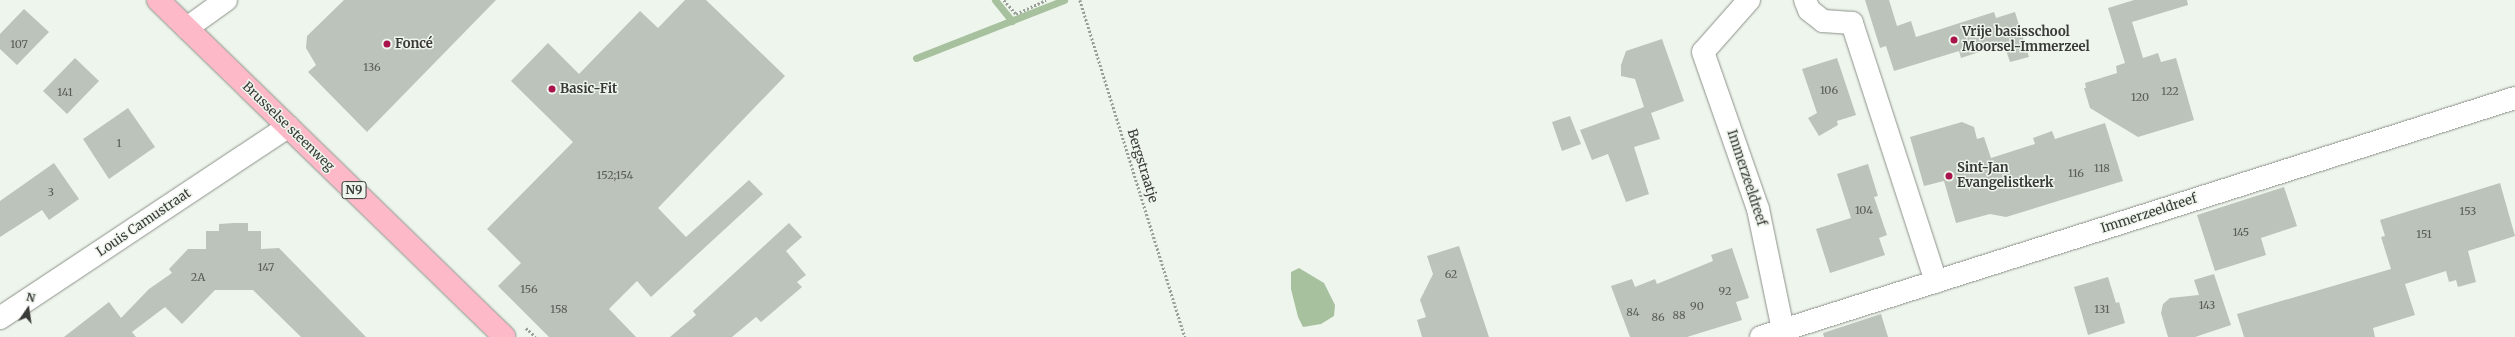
<!DOCTYPE html>
<html>
<head>
<meta charset="utf-8">
<style>
	body { margin:0 }
	#map { position:relative; width:2515px; height:337px; overflow:hidden; background:#eef5ec; font-family:Merriweather,serif }
	div>[style] { position:absolute }
	.water>* { inset:0; background:#a7c19e }
	.stream>* { height:7px; margin:-3.5px; padding:0 3.5px; transform-origin:3.5px; border-radius:3.5px; background:#a7c19e }
	.building>* { inset:0; background:#bcc3ba }
	.path>* { height:2.5px; margin-top:-1.25px; transform-origin:0; background:repeating-linear-gradient(90deg,#9a9f99 0 2px,transparent 0 4px) }
	.roads { filter:drop-shadow(0 0 1px #8c928a) drop-shadow(0 0 1px #8c928a) }
	.minor>* { height:22px; margin:-11px; padding:0 11px; transform-origin:11px; border-radius:11px; background:#fff }
	.major>* { height:22px; margin:-11px; padding:0 11px; transform-origin:11px; border-radius:11px; background:#fdb9c8 }
	.dots>* { width:11px; height:11px; translate:-50% -50%; box-sizing:border-box; border:2px solid #eef5ec; border-radius:50% }
	span { translate:-50% -50%; white-space:nowrap; text-align:center; line-height:1.15; -webkit-text-stroke:3px #eef5ec; paint-order:stroke }
	.number-label { font-size:11px; color:#5a5d58 }
	.number-label span { -webkit-text-stroke-width:0 }
	.shield-label span { padding:1px 3px; background:#eef5ec; border:1px solid; border-radius:3px; -webkit-text-stroke-width:0 }
	.shield-label { font-size:12px; color:#393b38; font-weight:700 }
	.poi-label { font-size:13px; color:#393b38; font-weight:700 }
	.left { translate:0 -50%; text-align:left }
	.street-label { font-size:13px; color:#393b38 }
	.north { position:absolute; left:8px; top:289px; width:40px; height:40px; -webkit-text-stroke:3px #eef5ec; paint-order:stroke; rotate:13deg; font-size:11px; font-weight:700; line-height:16px; text-align:center; color:#393b38 }
	.north::after { content:''; display:block; margin:auto; width:14px; height:18px; background:#393b38; clip-path:polygon(50% 0,100% 100%,50% 72%,0 100%) }
</style>
</head>
<body>
<div id="map">
	<div class="water">
		<div style="clip-path:polygon(1299px 268px,1324px 283px,1335px 305px,1334px 316px,1321px 324px,1303px 327px,1298px 317px,1291px 289px,1291px 272px)"></div>
	</div>
	<div class="stream">
		<div style="left:995px;top:0;width:27px;rotate:51deg"></div>
		<div style="left:916px;top:58px;width:159px;rotate:-21.4deg"></div>
	</div>
	<div class="building">
		<div style="clip-path:polygon(344px 0,496px 0,367px 132px,308px 72px,316px 65px,306px 48px,307px 36px)"></div>
		<div style="clip-path:polygon(685px 0,706px 0,785px 76px,658px 208px,686px 237px,749px 180px,763px 194px,651px 297px,637px 281px,609px 309px,636px 337px,549px 337px,498px 286px,521px 263px,487px 229px,573px 142px,511px 81px,548px 43px,579px 74px,640px 11px,658px 28px)"></div>
		<div style="clip-path:polygon(1865px 0,1889px 0,1897px 26px,1911px 21px,1916px 37px,1994px 12px,1996px 18px,2015px 12px,2029px 57px,2010px 62px,2004px 44px,1961px 58px,1959px 51px,1894px 71px,1886px 46px,1880px 48px)"></div>
		<div style="clip-path:polygon(2134px 0,2187px 0,2188px 5px,2132px 22px,2143px 58px,2158px 53px,2161px 62px,2176px 58px,2194px 120px,2138px 137px,2090px 108px,2084px 88px,2086px 88px,2085px 83px,2117px 73px,2116px 66px,2125px 63px,2108px 8px)"></div>
		<div style="clip-path:polygon(24px 9px,49px 32px,17px 65px,0 49px,0 34px)"></div>
		<div style="clip-path:polygon(1662px 39px,1684px 101px,1651px 113px,1660px 139px,1634px 147px,1649px 194px,1626px 202px,1608px 154px,1592px 160px,1580px 130px,1644px 107px,1635px 79px,1621px 76px,1621px 65px,1626px 51px)"></div>
		<div style="clip-path:polygon(75px 58px,99px 81px,67px 114px,43px 91px)"></div>
		<div style="clip-path:polygon(1837px 58px,1856px 115px,1837px 121px,1838px 125px,1819px 136px,1808px 118px,1817px 113px,1802px 69px)"></div>
		<div style="clip-path:polygon(128px 108px,155px 147px,109px 179px,83px 139px)"></div>
		<div style="clip-path:polygon(1570px 116px,1581px 144px,1562px 151px,1552px 122px)"></div>
		<div style="clip-path:polygon(1962px 122px,1974px 127px,1977px 139px,1984px 137px,1991px 158px,2035px 144px,2033px 138px,2052px 131px,2055px 139px,2105px 123px,2123px 181px,2006px 217px,1990px 214px,1956px 223px,1944px 181px,1924px 186px,1910px 137px)"></div>
		<div style="clip-path:polygon(54px 163px,79px 199px,49px 220px,42px 210px,0 237px,0 201px)"></div>
		<div style="clip-path:polygon(1868px 164px,1878px 196px,1874px 197px,1887px 235px,1879px 238px,1885px 255px,1830px 273px,1816px 229px,1851px 218px,1837px 174px)"></div>
		<div style="clip-path:polygon(2500px 183px,2515px 236px,2468px 251px,2476px 282px,2458px 287px,2456px 280px,2449px 282px,2446px 271px,2405px 284px,2415px 315px,2373px 328px,2375px 337px,2244px 337px,2237px 314px,2391px 269px,2381px 237px,2385px 236px,2380px 220px)"></div>
		<div style="clip-path:polygon(2284px 187px,2297px 226px,2261px 238px,2266px 255px,2215px 271px,2197px 215px)"></div>
		<div style="clip-path:polygon(234px 223px,248px 223px,248px 231px,261px 231px,261px 249px,279px 248px,366px 337px,301px 337px,253px 290px,215px 290px,182px 324px,165px 307px,132px 332px,136px 337px,64px 337px,109px 302px,121px 318px,149px 289px,172px 273px,169px 269px,188px 249px,206px 249px,206px 231px,219px 231px,219px 224px)"></div>
		<div style="clip-path:polygon(789px 223px,802px 237px,786px 251px,806px 275px,797px 282px,802px 287px,761px 322px,756px 317px,732px 337px,670px 337px,696px 315px,693px 311px)"></div>
		<div style="clip-path:polygon(1459px 246px,1489px 337px,1422px 337px,1417px 320px,1426px 317px,1420px 300px,1433px 274px,1427px 256px)"></div>
		<div style="clip-path:polygon(1732px 248px,1749px 298px,1736px 302px,1742px 320px,1687px 337px,1630px 337px,1611px 286px,1632px 279px,1635px 287px,1655px 279px,1657px 284px,1713px 261px,1711px 255px)"></div>
		<div style="clip-path:polygon(2214px 274px,2231px 325px,2195px 337px,2168px 337px,2161px 313px,2163px 304px,2170px 298px,2199px 295px,2194px 280px)"></div>
		<div style="clip-path:polygon(2108px 277px,2116px 303px,2119px 302px,2125px 323px,2088px 335px,2074px 287px)"></div>
		<div style="clip-path:polygon(1881px 314px,1888px 337px,1824px 337px,1823px 333px)"></div>
	</div>
	<div class="path">
		<div style="left:1004px;top:0;width:18px;rotate:49deg"></div>
		<div style="left:1016px;top:14px;width:33px;rotate:-25deg"></div>
		<div style="left:1080px;top:0;width:353px;rotate:72.7deg"></div>
		<div style="left:526px;top:328px;width:13px;rotate:42deg"></div>
	</div>
	<div class="roads">
		<div class="minor">
			<div style="left:1749px;top:0;width:69px;rotate:131.5deg"></div>
			<div style="left:1703px;top:52px;width:166px;rotate:70.7deg"></div>
			<div style="left:1758px;top:209px;width:124px;rotate:78.3deg"></div>
			<div style="left:1805px;top:0;width:11px;rotate:68deg"></div>
			<div style="left:1809px;top:10px;width:18px;rotate:38deg"></div>
			<div style="left:1823px;top:21px;width:29px;rotate:4deg"></div>
			<div style="left:1852px;top:23px;width:272px;rotate:72deg"></div>
			<div style="left:187px;top:28px;width:48px;rotate:-35.7deg"></div>
			<div style="left:0;top:318px;width:346px;rotate:-33.6deg"></div>
			<div style="left:1761px;top:337px;width:791px;rotate:-17.59deg"></div>
		</div>
		<div class="major">
			<div style="left:158px;top:0;width:483px;rotate:44.2deg"></div>
		</div>
	</div>
	<div class="dots">
		<div style="left:1954px;top:40px;background:#a8144b"></div>
		<div style="left:387px;top:44px;background:#a8144b"></div>
		<div style="left:552px;top:89px;background:#a8144b"></div>
		<div style="left:1949px;top:176px;background:#a8144b"></div>
	</div>
	<div class="number-label">
		<span style="left:19px;top:44px">107</span>
		<span style="left:372px;top:67px">136</span>
		<span style="left:1829px;top:90px">106</span>
		<span style="left:2170px;top:91px">122</span>
		<span style="left:65px;top:92px">141</span>
		<span style="left:2140px;top:97px">120</span>
		<span style="left:119px;top:143px">1</span>
		<span style="left:2102px;top:168px">118</span>
		<span style="left:2076px;top:173px">116</span>
		<span style="left:615px;top:175px">152;154</span>
		<span style="left:51px;top:192px">3</span>
		<span style="left:1864px;top:210px">104</span>
		<span style="left:2468px;top:211px">153</span>
		<span style="left:2241px;top:232px">145</span>
		<span style="left:2424px;top:234px">151</span>
		<span style="left:266px;top:267px">147</span>
		<span style="left:1451px;top:274px">62</span>
		<span style="left:198px;top:277px">2A</span>
		<span style="left:529px;top:289px">156</span>
		<span style="left:1725px;top:291px">92</span>
		<span style="left:2207px;top:305px">143</span>
		<span style="left:1697px;top:306px">90</span>
		<span style="left:559px;top:309px">158</span>
		<span style="left:2102px;top:309px">131</span>
		<span style="left:1633px;top:312px">84</span>
		<span style="left:1679px;top:315px">88</span>
		<span style="left:1658px;top:317px">86</span>
	</div>
	<div class="shield-label">
		<span style="left:354px;top:190px">N9</span>
	</div>
	<div class="poi-label">
		<span class="left" style="left:1962px;top:40px">Vrije basisschool<br>Moorsel-Immerzeel</span>
		<span class="left" style="left:395px;top:44px">Foncé</span>
		<span class="left" style="left:560px;top:89px">Basic-Fit</span>
		<span class="left" style="left:1957px;top:176px">Sint-Jan<br>Evangelistkerk</span>
	</div>
	<div class="street-label">
		<span style="left:288px;top:127px;rotate:44deg">Brusselse steenweg</span>
		<span style="left:1142px;top:166px;rotate:73deg">Bergstraatje</span>
		<span style="left:1746px;top:178px;rotate:72deg">Immerzeeldreef</span>
		<span style="left:2149px;top:214px;rotate:-18deg">Immerzeeldreef</span>
		<span style="left:144px;top:223px;rotate:-34deg">Louis Camustraat</span>
	</div>
	<div class="north">N</div>
</div>
</body>
</html>
